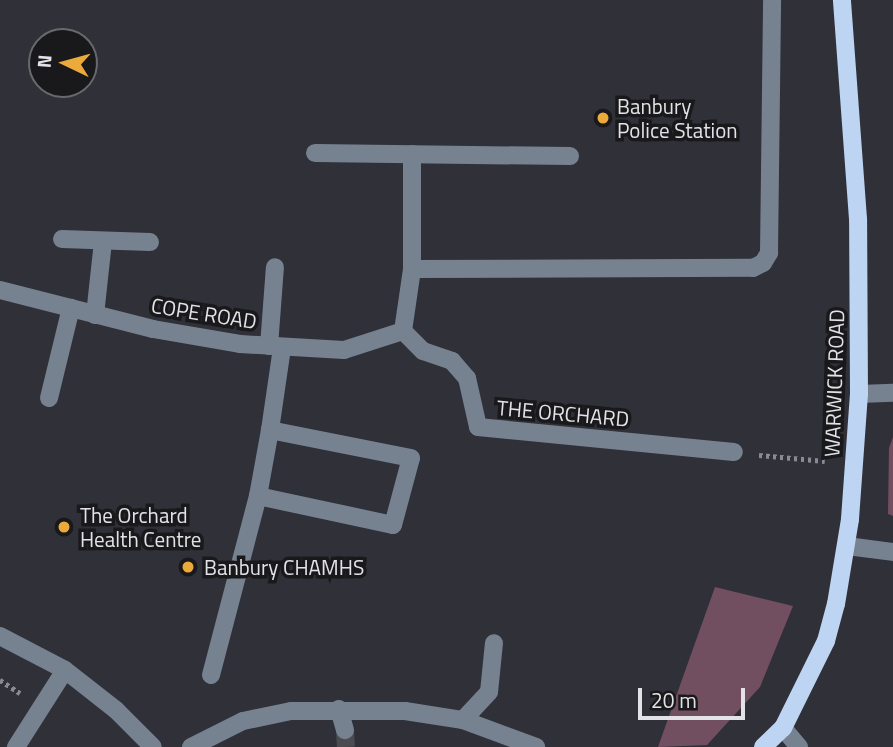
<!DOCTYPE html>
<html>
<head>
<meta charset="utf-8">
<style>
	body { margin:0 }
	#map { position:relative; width:893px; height:747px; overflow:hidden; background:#303038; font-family:"Titillium Web",sans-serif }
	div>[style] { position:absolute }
	.green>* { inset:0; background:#724e61 }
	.minor-tunnel>* { height:18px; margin-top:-9px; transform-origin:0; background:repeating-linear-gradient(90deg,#4b4b52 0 18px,transparent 0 27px) }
	.path>* { height:4.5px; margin-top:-2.25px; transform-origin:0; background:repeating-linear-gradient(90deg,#8a8a91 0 3.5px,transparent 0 7px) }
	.minor>* { height:18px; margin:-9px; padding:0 9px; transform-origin:9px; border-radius:9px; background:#778291 }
	.major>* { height:18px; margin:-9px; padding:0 9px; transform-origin:9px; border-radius:9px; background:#bdd4f2 }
	.dots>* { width:19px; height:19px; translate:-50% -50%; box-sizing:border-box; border:4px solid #19191c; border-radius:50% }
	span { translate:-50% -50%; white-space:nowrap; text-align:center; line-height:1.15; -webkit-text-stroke:7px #19191c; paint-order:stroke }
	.poi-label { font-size:21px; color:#e2e2e7 }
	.left { translate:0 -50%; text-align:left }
	.street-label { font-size:21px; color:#e2e2e7 }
	.north { position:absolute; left:28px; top:28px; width:70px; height:70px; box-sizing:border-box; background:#19191c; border:2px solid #69696d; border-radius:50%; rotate:275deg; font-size:19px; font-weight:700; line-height:28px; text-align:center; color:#e2e2e7 }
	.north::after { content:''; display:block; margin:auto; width:24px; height:32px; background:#ebaa39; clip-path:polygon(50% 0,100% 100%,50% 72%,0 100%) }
	.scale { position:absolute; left:638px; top:688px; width:107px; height:32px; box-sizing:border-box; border:4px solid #e2e2e7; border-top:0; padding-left:9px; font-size:21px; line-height:24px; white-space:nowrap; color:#e2e2e7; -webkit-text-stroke:5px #19191c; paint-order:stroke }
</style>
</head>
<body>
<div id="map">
	<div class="green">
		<div style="clip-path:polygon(893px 437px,893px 516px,888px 514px,889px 448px)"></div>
		<div style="clip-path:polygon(715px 587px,793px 606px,760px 687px,707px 745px,658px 747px)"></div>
	</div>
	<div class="minor-tunnel">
		<div style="left:345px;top:730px;width:17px;rotate:87deg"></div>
	</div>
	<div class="path">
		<div style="left:759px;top:455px;width:66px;rotate:5.2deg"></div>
		<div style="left:0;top:680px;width:24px;rotate:33deg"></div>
	</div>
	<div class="minor">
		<div style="left:315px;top:153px;width:255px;rotate:0.7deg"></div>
		<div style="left:62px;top:239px;width:88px;rotate:2deg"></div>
		<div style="left:412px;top:269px;width:341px;rotate:-0.2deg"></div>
		<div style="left:753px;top:268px;width:11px;rotate:-27deg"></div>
		<div style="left:763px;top:263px;width:12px;rotate:-59deg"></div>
		<div style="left:769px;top:253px;width:253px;rotate:-89.3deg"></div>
		<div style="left:0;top:290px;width:158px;rotate:14.3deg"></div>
		<div style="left:153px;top:329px;width:88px;rotate:9.8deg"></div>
		<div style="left:240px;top:344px;width:104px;rotate:3.3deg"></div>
		<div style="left:344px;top:350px;width:62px;rotate:-17.9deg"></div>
		<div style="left:95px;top:315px;width:74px;rotate:-83.8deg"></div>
		<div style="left:403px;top:331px;width:28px;rotate:45deg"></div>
		<div style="left:423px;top:351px;width:31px;rotate:19deg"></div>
		<div style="left:452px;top:361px;width:23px;rotate:49deg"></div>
		<div style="left:467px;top:378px;width:50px;rotate:77.3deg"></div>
		<div style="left:478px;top:427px;width:257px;rotate:5.6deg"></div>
		<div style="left:403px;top:331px;width:63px;rotate:-81.7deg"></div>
		<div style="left:412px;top:269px;width:115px;rotate:-90deg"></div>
		<div style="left:269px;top:346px;width:79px;rotate:-85.7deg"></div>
		<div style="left:859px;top:394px;width:34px;rotate:-2deg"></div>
		<div style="left:49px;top:398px;width:93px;rotate:-76.3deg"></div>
		<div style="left:270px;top:430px;width:67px;rotate:100.3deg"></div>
		<div style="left:258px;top:496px;width:138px;rotate:12.1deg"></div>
		<div style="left:393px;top:525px;width:69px;rotate:-75deg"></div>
		<div style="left:411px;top:458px;width:144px;rotate:-168.8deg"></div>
		<div style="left:270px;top:430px;width:83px;rotate:-81.7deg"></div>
		<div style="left:847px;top:546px;width:46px;rotate:7.4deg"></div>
		<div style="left:0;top:636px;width:73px;rotate:27.6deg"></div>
		<div style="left:65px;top:670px;width:65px;rotate:38.1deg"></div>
		<div style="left:116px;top:710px;width:52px;rotate:45deg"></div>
		<div style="left:211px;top:675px;width:185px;rotate:-75.3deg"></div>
		<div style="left:339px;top:709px;width:22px;rotate:74deg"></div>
		<div style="left:463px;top:720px;width:78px;rotate:20.3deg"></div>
		<div style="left:783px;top:728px;width:25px;rotate:50deg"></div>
		<div style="left:16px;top:747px;width:91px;rotate:-57.5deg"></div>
		<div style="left:191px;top:747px;width:58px;rotate:-26.6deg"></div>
		<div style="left:243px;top:721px;width:49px;rotate:-11.8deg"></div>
		<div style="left:291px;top:711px;width:114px"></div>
		<div style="left:405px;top:711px;width:59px;rotate:8.8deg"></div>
		<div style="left:463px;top:720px;width:38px;rotate:-47deg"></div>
		<div style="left:489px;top:692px;width:49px;rotate:-84.2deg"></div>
	</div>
	<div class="major">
		<div style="left:763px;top:747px;width:28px;rotate:-44deg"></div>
		<div style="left:783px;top:728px;width:97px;rotate:-63.7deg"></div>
		<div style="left:826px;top:641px;width:38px;rotate:-75deg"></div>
		<div style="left:836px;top:604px;width:86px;rotate:-80.6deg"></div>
		<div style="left:850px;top:519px;width:125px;rotate:-85.9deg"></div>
		<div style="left:859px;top:394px;width:175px;rotate:-90.3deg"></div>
		<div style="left:858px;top:219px;width:220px;rotate:-94.2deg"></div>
	</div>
	<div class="dots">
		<div style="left:603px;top:118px;background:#ebaa39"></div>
		<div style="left:64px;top:527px;background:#ebaa39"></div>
		<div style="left:188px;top:567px;background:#ebaa39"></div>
	</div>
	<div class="poi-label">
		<span class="left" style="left:617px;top:118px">Banbury<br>Police Station</span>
		<span class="left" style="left:80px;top:527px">The Orchard<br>Health Centre</span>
		<span class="left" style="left:204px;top:567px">Banbury CHAMHS</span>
	</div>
	<div class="street-label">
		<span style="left:204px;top:313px;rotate:9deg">COPE ROAD</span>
		<span style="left:834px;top:383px;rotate:-88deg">WARWICK ROAD</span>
		<span style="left:563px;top:413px;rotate:5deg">THE ORCHARD</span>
	</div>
	<div class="north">N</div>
	<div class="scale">20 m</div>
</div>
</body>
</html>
